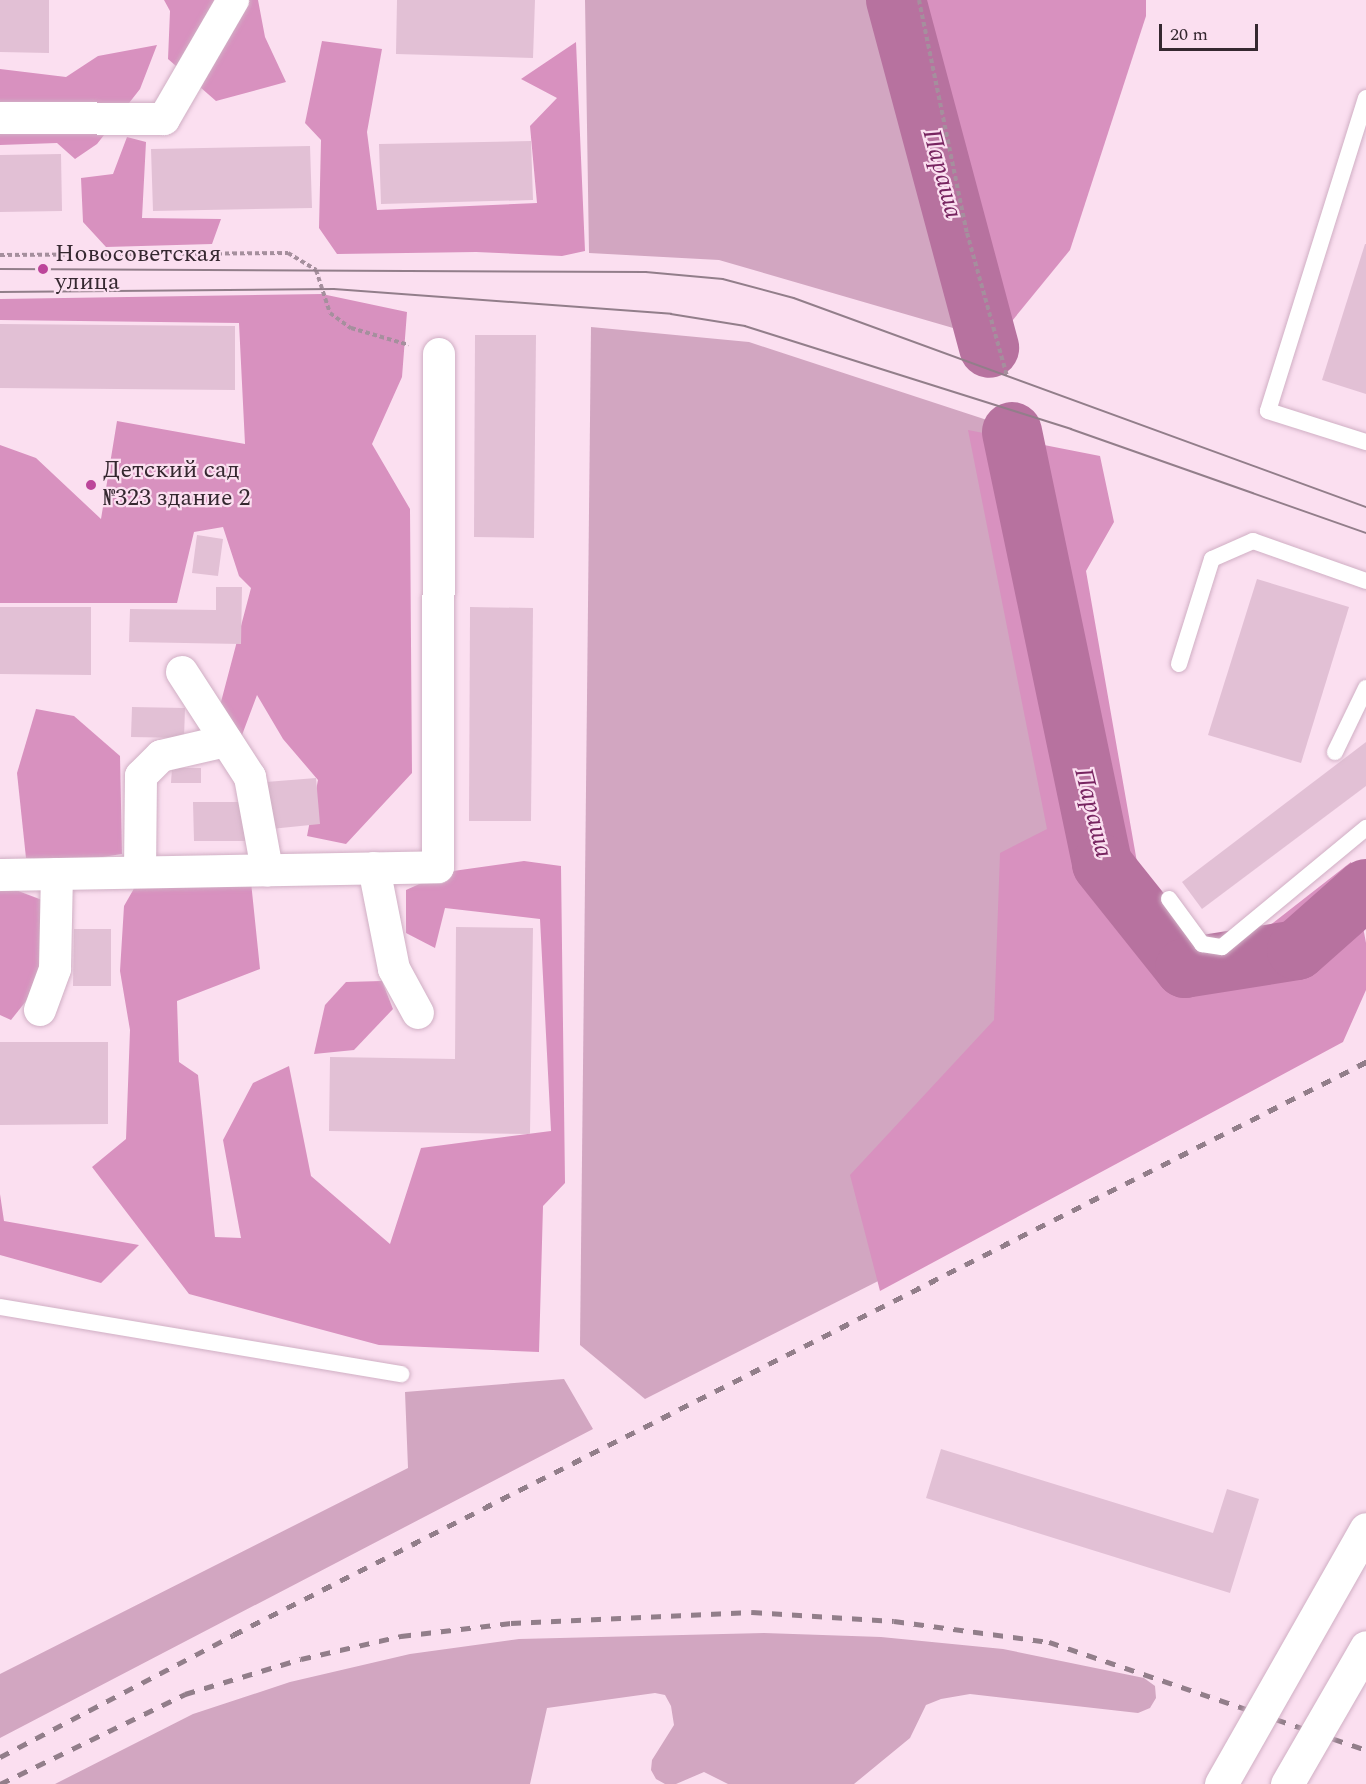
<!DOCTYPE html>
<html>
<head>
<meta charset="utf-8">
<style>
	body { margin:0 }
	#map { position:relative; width:1366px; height:1784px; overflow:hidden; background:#fbdff0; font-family:Spectral,serif }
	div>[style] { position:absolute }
	.green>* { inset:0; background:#d2a6c1 }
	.forest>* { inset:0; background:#d891bf }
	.river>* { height:60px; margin:-30px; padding:0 30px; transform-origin:30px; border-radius:30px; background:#b7729f }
	.building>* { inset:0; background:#e2c0d5 }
	.path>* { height:4px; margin-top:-2px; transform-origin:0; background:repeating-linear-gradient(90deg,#a58f9d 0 4.5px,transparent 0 7.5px) }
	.roads { filter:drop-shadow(0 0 2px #d0afc4) drop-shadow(0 0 2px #d0afc4) }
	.lane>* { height:16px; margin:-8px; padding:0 8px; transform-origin:8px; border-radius:8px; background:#fff }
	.street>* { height:32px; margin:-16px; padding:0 16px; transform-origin:16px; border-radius:16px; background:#fff }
	.tram>* { height:1.5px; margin:-0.75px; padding:0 0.75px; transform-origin:0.75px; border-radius:0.75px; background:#927e8a }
	.rail>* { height:4.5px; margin-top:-2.25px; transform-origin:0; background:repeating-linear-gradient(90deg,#927e8a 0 10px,transparent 0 20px) }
	.bridges { filter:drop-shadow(0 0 2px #d0afc4) drop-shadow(0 0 2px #d0afc4) }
	.secondary-bridge>* { height:33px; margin:-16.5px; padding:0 16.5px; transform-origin:16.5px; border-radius:16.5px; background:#fff }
	.dots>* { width:16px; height:16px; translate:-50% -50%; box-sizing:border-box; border:3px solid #fbdff0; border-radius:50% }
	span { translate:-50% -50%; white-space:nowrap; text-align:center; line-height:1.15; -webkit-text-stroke:4.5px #fbdff0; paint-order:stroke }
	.poi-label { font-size:24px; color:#352830 }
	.left { translate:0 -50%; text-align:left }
	.water-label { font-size:26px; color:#772460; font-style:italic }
	.scale { position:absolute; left:1159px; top:24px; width:99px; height:27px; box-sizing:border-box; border:3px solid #352830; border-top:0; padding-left:8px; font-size:18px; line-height:21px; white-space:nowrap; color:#352830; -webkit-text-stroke:4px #fbdff0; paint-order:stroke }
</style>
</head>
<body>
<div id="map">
	<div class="green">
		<div style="clip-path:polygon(585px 0,893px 0,976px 319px,960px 330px,719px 260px,589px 253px)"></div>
		<div style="clip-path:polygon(591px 327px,749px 342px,987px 420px,1058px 827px,1076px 1181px,645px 1399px,580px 1345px)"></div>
		<div style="clip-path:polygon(564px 1379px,593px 1429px,0 1738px,0 1674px,408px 1468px,405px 1392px)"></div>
		<div style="clip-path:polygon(764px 1633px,881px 1637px,1003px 1649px,1144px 1678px,1155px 1686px,1156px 1698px,1150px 1708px,1138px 1713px,970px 1694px,941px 1699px,926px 1705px,910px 1738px,854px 1784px,728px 1784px,704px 1772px,676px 1784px,665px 1784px,656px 1779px,651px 1770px,652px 1760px,674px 1725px,671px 1706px,665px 1695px,655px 1693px,547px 1708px,530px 1784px,55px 1784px,193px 1714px,290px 1682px,410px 1654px,519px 1639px)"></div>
	</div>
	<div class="forest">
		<div style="clip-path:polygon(164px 0,258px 0,265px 37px,286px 82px,216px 101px,168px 59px,170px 11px)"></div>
		<div style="clip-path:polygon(903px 0,1146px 0,1146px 16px,1070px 250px,994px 343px)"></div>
		<div style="clip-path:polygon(322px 41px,382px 49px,367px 132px,377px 210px,537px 203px,530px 126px,557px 98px,521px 79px,576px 42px,585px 251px,562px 256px,476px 252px,337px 254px,319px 228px,321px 140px,305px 123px)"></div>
		<div style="clip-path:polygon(157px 45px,140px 89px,97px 144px,75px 159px,57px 143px,0 145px,0 69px,66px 77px,98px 56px)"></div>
		<div style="clip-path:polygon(127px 137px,146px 142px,142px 218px,221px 219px,212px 244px,106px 247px,83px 222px,81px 178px,113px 174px)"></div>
		<div style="clip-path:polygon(322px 294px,407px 312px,402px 377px,372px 444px,410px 509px,412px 773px,346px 844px,307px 836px,318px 780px,283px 739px,257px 695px,233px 759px,207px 755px,251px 588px,239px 576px,223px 527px,194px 532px,177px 603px,0 603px,0 445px,36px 458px,101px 519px,117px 421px,245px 444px,239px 323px,0 320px,0 299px)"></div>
		<div style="clip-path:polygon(968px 430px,1100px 456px,1114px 522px,1086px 571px,1138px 868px,1191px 954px,1242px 947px,1351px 862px,1366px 943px,1366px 990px,1343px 1042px,880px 1291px,850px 1175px,994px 1020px,1000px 853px,1047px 829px)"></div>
		<div style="clip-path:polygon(36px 709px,74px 716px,120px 756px,122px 854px,64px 863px,26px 858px,17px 773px)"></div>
		<div style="clip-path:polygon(524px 861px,561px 866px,565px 1183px,543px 1206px,539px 1352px,379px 1345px,189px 1294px,92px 1167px,126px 1139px,130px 1030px,120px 971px,124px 906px,136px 885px,251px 882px,260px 969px,177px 1001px,179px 1062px,198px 1075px,215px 1237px,241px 1238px,223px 1140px,253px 1083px,289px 1066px,311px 1176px,390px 1244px,421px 1148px,551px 1131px,540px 919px,445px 908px,435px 948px,406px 933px,406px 890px,446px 872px)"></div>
		<div style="clip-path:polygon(0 889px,13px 889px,50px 903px,46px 976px,11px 1020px,0 1015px)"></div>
		<div style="clip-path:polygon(382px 981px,393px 1009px,354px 1050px,314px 1054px,325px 1005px,346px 982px)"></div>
		<div style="clip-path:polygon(0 1194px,4px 1221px,139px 1245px,101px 1283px,0 1255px)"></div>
	</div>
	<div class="river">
		<div style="left:896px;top:0;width:360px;rotate:75deg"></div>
		<div style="left:1012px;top:432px;width:441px;rotate:78.2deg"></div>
		<div style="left:1102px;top:864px;width:133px;rotate:51.4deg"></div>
		<div style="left:1185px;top:968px;width:113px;rotate:-9.1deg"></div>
		<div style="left:1297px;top:950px;width:92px;rotate:-41.5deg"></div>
	</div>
	<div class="building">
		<div style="clip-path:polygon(0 0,49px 0,49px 53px,0 52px)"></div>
		<div style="clip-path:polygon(397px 0,535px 0,533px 58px,396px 54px)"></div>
		<div style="clip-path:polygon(531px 141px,533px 200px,381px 204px,379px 144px)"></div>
		<div style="clip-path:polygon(310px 146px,312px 208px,153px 211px,151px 149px)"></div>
		<div style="clip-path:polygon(61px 154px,62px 211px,0 212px,0 155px)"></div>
		<div style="clip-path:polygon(1365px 244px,1366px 244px,1366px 394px,1322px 380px)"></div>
		<div style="clip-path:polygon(0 324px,235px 326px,235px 390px,0 388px)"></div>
		<div style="clip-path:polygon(475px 335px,536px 335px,534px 538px,474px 537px)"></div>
		<div style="clip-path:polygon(197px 535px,223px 539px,218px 576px,192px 573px)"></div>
		<div style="clip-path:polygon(1257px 579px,1349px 607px,1301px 763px,1208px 735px)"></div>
		<div style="clip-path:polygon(216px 587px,242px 587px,241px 644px,129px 642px,130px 609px,216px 610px)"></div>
		<div style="clip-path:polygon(0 607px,91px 607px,91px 675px,0 674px)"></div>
		<div style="clip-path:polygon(470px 607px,533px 608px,531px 821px,469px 821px)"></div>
		<div style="clip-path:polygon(132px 707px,185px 708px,184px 738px,131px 737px)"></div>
		<div style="clip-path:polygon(1366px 742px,1366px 786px,1202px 909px,1182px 882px)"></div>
		<div style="clip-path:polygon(172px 768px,201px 768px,201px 783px,171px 783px)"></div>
		<div style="clip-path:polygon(316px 778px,320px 824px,271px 829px,266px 782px)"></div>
		<div style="clip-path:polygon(193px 802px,245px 802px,245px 841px,194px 841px)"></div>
		<div style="clip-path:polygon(456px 927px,533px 928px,530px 1134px,329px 1131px,330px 1057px,455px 1059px)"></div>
		<div style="clip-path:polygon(74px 929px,111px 929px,111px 986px,73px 986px)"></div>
		<div style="clip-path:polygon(0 1042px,108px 1042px,108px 1124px,0 1125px)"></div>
		<div style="clip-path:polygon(941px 1449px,1213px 1533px,1227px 1489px,1259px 1499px,1230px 1593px,926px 1498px)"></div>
	</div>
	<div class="path">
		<div style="left:919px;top:0;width:238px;rotate:78.4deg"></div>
		<div style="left:967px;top:233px;width:148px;rotate:74.4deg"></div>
		<div style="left:0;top:255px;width:288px;rotate:-0.4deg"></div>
		<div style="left:288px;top:253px;width:33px;rotate:31deg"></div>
		<div style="left:316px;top:270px;width:45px;rotate:72deg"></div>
		<div style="left:330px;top:313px;width:26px;rotate:36deg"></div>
		<div style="left:351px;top:328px;width:60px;rotate:16.3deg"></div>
	</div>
	<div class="roads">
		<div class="lane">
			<div style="left:1366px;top:98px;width:328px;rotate:107.4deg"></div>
			<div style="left:1268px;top:411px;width:103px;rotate:17.6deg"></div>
			<div style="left:1179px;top:664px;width:110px;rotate:-72.6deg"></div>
			<div style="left:1212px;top:559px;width:45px;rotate:-23.7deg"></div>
			<div style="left:1253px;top:541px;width:120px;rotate:19.5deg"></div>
			<div style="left:1335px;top:752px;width:71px;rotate:-64.2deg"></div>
			<div style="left:1169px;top:899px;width:56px;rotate:53.7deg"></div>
			<div style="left:1202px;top:944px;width:20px;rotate:9deg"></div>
			<div style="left:1222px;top:947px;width:187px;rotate:-39.6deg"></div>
			<div style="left:0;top:1307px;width:407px;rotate:9.5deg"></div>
		</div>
		<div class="street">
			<div style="left:0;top:118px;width:164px;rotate:0.3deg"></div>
			<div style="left:164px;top:119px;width:138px;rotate:-59.9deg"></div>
			<div style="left:182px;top:672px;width:125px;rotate:57.1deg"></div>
			<div style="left:250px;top:777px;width:95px;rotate:79.6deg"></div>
			<div style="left:374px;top:868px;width:103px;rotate:78.8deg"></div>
			<div style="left:394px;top:969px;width:50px;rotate:61.4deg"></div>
			<div style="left:140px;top:872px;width:96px;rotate:-89.4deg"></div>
			<div style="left:141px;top:776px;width:28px;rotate:-45deg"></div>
			<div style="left:161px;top:756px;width:67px;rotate:-13deg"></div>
			<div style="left:0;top:875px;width:438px;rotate:-1deg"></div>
			<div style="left:438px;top:867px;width:513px;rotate:-89.89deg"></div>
			<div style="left:40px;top:1010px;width:44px;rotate:-69.9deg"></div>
			<div style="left:55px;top:969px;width:95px;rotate:-88.8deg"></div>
		</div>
	</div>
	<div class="tram">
		<div style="left:0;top:269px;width:646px;rotate:0.27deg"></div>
		<div style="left:646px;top:272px;width:77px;rotate:5.2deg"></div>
		<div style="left:723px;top:279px;width:73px;rotate:15deg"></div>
		<div style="left:794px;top:298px;width:609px;rotate:20.07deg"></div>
		<div style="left:0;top:292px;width:334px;rotate:-0.5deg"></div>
		<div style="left:334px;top:289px;width:338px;rotate:4.2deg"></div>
		<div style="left:671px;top:314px;width:75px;rotate:9.2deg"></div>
		<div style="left:745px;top:326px;width:342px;rotate:17.5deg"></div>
		<div style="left:1071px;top:429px;width:313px;rotate:19.4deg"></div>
	</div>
	<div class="rail">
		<div style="left:0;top:1757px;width:263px;rotate:-27.6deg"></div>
		<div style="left:233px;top:1635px;width:1270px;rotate:-26.83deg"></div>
		<div style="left:0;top:1784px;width:206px;rotate:-25.9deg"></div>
		<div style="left:185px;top:1694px;width:121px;rotate:-16.8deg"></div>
		<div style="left:301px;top:1659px;width:103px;rotate:-13deg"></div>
		<div style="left:401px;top:1636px;width:111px;rotate:-6.7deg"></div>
		<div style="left:511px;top:1623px;width:241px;rotate:-2.6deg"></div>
		<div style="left:752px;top:1612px;width:142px;rotate:3.6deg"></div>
		<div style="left:894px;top:1621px;width:156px;rotate:7.7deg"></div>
		<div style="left:1049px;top:1642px;width:335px;rotate:18.8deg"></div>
	</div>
	<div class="bridges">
		<div class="secondary-bridge">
			<div style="left:1221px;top:1784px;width:293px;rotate:-60.4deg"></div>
			<div style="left:1287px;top:1784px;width:158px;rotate:-60deg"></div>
		</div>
	</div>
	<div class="dots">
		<div style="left:43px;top:269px;background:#bc459a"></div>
		<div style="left:91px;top:485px;background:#bc459a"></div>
	</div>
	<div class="poi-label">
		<span class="left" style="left:55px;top:269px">Новосоветская<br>улица</span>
		<span class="left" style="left:103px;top:485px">Детский сад<br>№323 здание 2</span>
	</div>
	<div class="water-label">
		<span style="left:942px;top:174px;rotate:75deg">Параша</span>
		<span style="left:1093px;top:813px;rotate:76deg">Параша</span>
	</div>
	<div class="scale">20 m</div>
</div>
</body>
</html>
